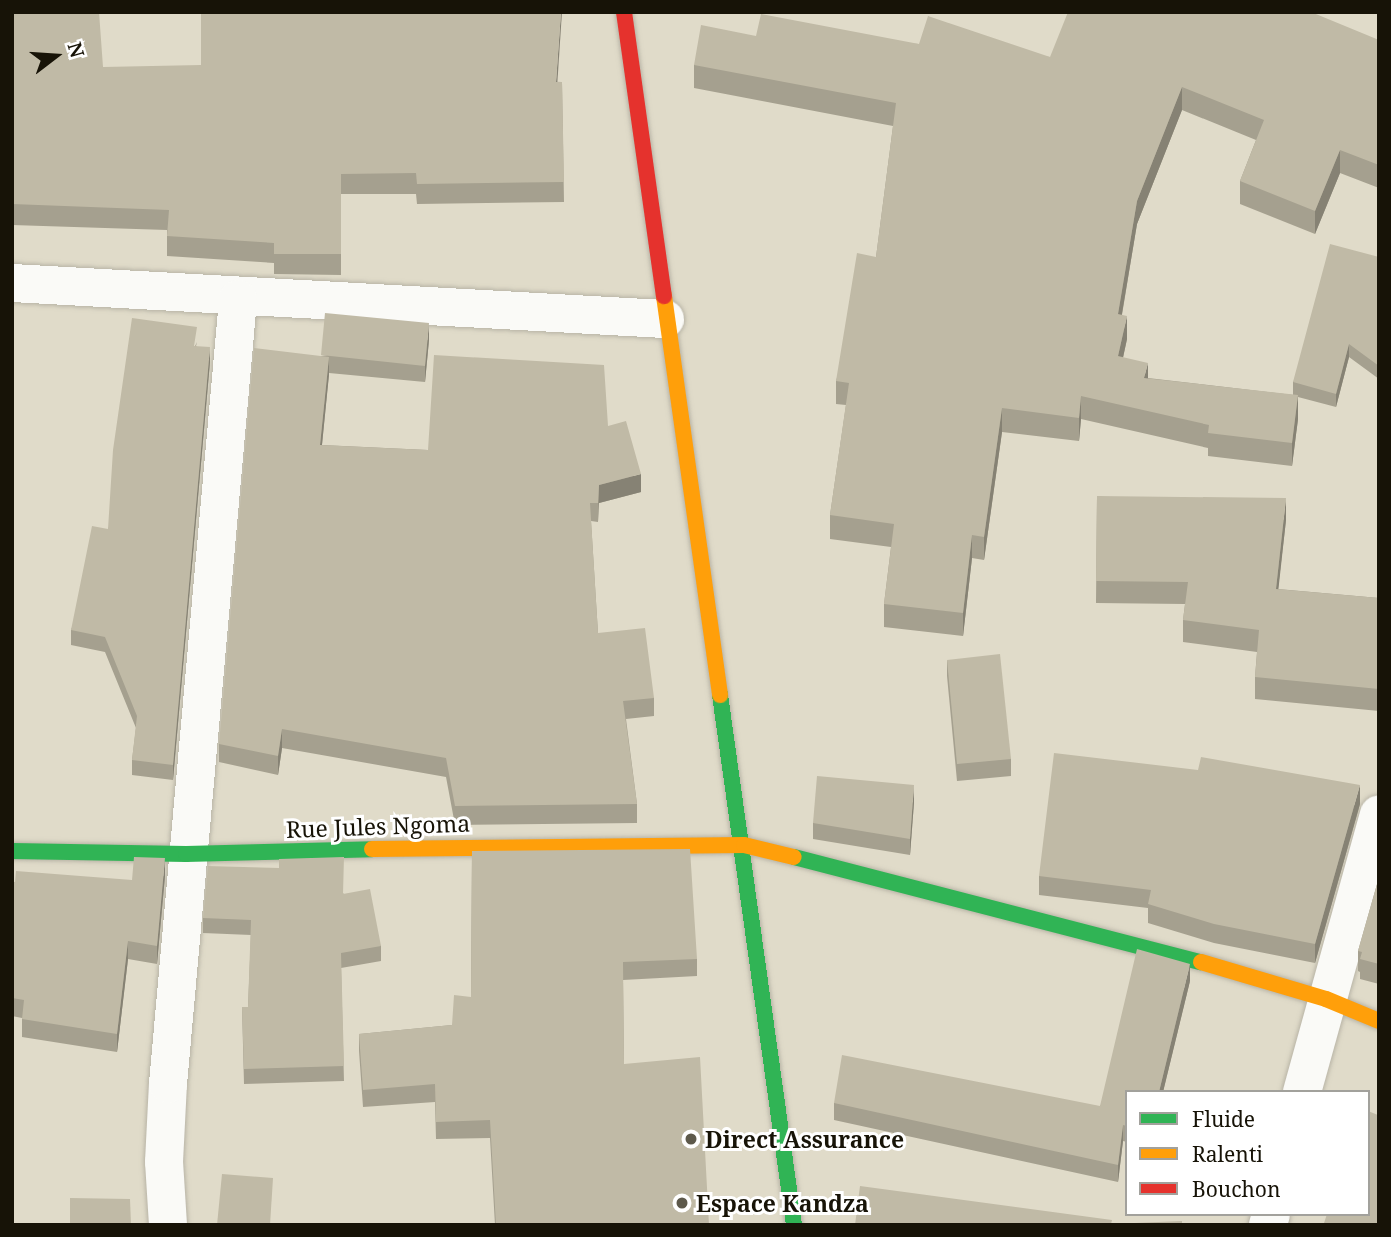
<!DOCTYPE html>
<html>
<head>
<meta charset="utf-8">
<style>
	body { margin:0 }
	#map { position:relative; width:1391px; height:1237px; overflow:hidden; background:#e0dbc9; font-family:"Noto Serif",serif }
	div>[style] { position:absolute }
	.roads { filter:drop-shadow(0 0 2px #b8b4a6) drop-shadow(0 0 2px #b8b4a6) }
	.street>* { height:38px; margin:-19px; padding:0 19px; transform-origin:19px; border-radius:19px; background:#fafaf7 }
	.fast>* { height:16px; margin:-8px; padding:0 8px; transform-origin:8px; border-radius:8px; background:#30b455 }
	.slow>* { height:16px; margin:-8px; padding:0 8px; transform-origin:8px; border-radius:8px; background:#ff9f0a }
	.jam>* { height:16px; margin:-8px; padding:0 8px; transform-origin:8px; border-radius:8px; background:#e5322d }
	.wall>* { inset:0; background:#a5a08f }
	.shaded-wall>* { inset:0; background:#868274 }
	.building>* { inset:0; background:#c0baa6 }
	.dots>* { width:19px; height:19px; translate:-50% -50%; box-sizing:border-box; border:4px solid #fff; border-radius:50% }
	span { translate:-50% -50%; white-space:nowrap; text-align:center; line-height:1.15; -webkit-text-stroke:6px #fff; paint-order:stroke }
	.street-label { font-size:23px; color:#171307 }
	.poi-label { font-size:23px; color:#171307; font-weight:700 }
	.left { translate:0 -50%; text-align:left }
	.frame { position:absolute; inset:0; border:14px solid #171307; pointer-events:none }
	.legend { position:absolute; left:1125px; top:1090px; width:245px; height:126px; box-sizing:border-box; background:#fff; border:2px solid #a2a19c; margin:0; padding:9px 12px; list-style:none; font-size:21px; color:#171307 }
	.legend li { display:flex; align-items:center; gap:14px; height:35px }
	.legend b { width:35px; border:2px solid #a2a19c }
	.north { position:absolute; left:21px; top:21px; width:70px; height:70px; -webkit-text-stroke:5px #fff; paint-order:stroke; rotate:73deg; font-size:19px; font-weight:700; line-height:28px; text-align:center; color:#171307 }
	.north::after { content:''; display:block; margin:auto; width:24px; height:32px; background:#171307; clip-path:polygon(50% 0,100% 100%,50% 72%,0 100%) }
</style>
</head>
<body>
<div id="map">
	<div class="roads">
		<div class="street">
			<div style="left:12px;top:283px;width:654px;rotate:3.16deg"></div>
			<div style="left:1302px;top:1092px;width:288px;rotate:-74.5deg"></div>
			<div style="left:168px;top:1225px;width:63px;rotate:-93.6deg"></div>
			<div style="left:164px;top:1162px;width:78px;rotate:-87.1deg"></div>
			<div style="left:168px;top:1084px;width:788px;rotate:-84.9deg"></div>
			<div style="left:1268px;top:1225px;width:11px;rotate:-75deg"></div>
		</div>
		<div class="fast">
			<div style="left:720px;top:695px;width:535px;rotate:82.05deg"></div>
			<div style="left:12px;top:851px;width:174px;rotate:1deg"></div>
			<div style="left:186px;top:854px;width:186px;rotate:-1.5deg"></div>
			<div style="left:794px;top:857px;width:420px;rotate:14.5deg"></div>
		</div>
		<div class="slow">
			<div style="left:664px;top:296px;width:403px;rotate:82deg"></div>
			<div style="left:372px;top:849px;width:372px;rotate:-0.6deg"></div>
			<div style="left:744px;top:845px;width:51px;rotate:13.5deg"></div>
			<div style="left:1201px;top:962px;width:130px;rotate:16.5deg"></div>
			<div style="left:1326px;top:999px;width:57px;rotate:22.5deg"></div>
		</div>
		<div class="jam">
			<div style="left:624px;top:12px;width:287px;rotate:82deg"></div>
		</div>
	</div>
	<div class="wall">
		<div style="clip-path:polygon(12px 12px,103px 67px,562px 82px,564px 202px,417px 204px,416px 194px,341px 194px,341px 275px,274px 274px,274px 263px,167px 256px,167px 230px,12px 225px)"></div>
		<div style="clip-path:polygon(756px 36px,919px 44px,1050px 57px,1379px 40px,1379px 188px,1340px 173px,1315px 234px,1240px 204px,1240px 181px,1256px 140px,1182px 110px,1137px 224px,1122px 315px,1127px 339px,1123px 358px,1148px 378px,1293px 395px,1293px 382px,1379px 257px,1379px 379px,1349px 357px,1336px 407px,1298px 397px,1298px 419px,1292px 466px,1208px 456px,1208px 448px,1081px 419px,1079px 441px,1002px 432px,984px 560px,972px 558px,963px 636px,884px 627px,884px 604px,891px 547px,830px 539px,830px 515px,846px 405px,836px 404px,836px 381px,876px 257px,893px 126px,694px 88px,694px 65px)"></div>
		<div style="clip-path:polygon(429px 340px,425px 382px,329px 373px,322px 445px,428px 450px,608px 426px,641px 492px,599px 503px,598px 522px,591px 521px,598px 633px,654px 698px,654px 716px,626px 719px,637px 804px,637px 823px,455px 825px,446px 777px,282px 748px,278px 775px,219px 762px,219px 744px,321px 356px)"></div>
		<div style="clip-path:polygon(197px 342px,196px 346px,210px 362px,173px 780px,132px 775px,132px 760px,136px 728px,105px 652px,71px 645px,71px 630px,108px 529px)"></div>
		<div style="clip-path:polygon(1097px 496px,1286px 520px,1278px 589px,1379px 598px,1379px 711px,1255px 699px,1255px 677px,1257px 652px,1183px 642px,1183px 620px,1185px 604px,1096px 603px)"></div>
		<div style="clip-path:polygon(947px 660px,1011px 759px,1011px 776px,957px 781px,947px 676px)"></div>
		<div style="clip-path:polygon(914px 802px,910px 855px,813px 839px,813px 823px)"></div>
		<div style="clip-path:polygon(1360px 804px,1315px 963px,1214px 943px,1148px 923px,1148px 908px,1039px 895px,1039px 876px)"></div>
		<div style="clip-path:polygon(472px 851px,697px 959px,697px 976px,623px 980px,624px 1064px,709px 1225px,495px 1225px,490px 1138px,436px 1139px,435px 1102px,363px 1107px,359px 1051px,359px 1034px,452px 1025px,471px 997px)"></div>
		<div style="clip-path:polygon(165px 876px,157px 964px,128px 959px,117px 1052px,22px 1037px,22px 1018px,12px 1016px,12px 882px,132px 880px)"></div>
		<div style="clip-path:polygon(1379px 877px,1379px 984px,1360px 979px,1360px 972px,1358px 971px,1358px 951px)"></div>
		<div style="clip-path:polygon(343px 893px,381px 946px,381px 961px,341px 968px,344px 1081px,244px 1084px,242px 1007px,248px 1007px,251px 935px,203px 933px,203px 918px)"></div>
		<div style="clip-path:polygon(1190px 981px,1163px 1092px,1127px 1092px,1127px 1142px,1123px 1141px,1118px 1182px,834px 1120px,834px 1103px,1100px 1106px)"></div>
	</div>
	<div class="shaded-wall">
		<div style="clip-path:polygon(561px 12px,562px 12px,556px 103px,556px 82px)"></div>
		<div style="clip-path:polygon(1182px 87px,1182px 110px,1137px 224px,1118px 337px,1118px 314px,1137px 201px)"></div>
		<div style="clip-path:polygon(1340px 150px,1340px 173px,1315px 234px,1315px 211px)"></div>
		<div style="clip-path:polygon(1127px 316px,1127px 339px,1118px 380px,1118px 356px)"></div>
		<div style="clip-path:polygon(429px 323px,429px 340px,425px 382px,425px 366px)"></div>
		<div style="clip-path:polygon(1349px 344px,1349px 357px,1336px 407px,1336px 394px)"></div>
		<div style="clip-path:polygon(210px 347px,210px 362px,173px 780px,173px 765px)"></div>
		<div style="clip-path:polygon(329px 357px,329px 375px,320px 464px,320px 445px)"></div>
		<div style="clip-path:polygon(1148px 363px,1148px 386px,1144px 378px)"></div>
		<div style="clip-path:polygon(1298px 395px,1298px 419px,1292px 466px,1292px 443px)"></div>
		<div style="clip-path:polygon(1081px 396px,1081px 419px,1079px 441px,1079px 418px)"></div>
		<div style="clip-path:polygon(1002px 408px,1002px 432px,984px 560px,984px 537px)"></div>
		<div style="clip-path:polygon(641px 474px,641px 492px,599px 503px,598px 522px,599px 485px)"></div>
		<div style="clip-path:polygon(1286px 498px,1286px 520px,1276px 611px,1276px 589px)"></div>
		<div style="clip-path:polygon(972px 535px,972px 558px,963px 636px,963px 613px)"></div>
		<div style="clip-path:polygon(282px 729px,282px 748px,278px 775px,278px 756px)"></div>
		<div style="clip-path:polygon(914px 785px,914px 802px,910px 855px,910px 839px)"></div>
		<div style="clip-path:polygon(1360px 785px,1360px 804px,1315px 963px,1315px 944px)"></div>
		<div style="clip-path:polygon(165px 858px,165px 876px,157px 964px,157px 946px)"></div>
		<div style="clip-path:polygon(128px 941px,128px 959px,117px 1052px,117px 1034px)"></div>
		<div style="clip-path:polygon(1190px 964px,1190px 981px,1163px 1092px,1159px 1092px)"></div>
		<div style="clip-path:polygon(1123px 1125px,1123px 1141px,1118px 1182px,1118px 1165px)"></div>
	</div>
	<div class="building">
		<div style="clip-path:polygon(12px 12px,99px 12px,103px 67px,201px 65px,201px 12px,561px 12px,556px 82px,562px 82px,564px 182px,417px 184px,416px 173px,341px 174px,341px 254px,274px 254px,274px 243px,167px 236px,169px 210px,12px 204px)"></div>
		<div style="clip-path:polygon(1068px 12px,1311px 12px,1379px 40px,1379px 165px,1340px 150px,1315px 211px,1240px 181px,1264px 120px,1182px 87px,1137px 201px,1118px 314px,1127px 316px,1118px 356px,1148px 363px,1144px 378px,1298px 395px,1292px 443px,1208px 433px,1209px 425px,1081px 396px,1079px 418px,1002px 408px,984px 537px,972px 535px,963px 613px,884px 604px,894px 524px,830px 515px,849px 383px,836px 381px,857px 253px,876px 257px,896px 103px,694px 65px,701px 25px,756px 36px,761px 14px,919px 44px,928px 16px,1050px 57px)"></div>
		<div style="clip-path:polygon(1330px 244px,1379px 257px,1379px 366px,1349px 344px,1336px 394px,1293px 382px)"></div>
		<div style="clip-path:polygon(325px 313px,429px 323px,425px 366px,321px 355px)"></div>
		<div style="clip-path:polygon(132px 318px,197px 327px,194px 346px,210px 347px,173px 765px,132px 760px,137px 716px,105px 637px,71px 630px,92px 526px,108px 529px,113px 450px)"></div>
		<div style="clip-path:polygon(254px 348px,329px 357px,320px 445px,428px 450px,434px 355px,604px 365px,608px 426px,626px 421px,641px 474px,599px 485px,598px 503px,590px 503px,598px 633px,645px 628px,654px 698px,623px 701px,637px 804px,455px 806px,446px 758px,282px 729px,278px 756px,219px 744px)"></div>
		<div style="clip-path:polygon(1097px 496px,1286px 498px,1276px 589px,1379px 598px,1379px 689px,1255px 677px,1259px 630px,1183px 620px,1188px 582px,1096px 581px)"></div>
		<div style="clip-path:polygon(1000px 654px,1011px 759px,957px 764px,947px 660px)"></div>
		<div style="clip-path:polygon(1054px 753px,1198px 770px,1201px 757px,1360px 785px,1315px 944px,1214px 924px,1148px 904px,1151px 890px,1039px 876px)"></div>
		<div style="clip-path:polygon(817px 776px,914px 785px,910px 839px,813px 823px)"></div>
		<div style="clip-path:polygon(690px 849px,697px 959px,623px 962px,624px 1064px,700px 1057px,709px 1225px,496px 1225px,490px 1120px,436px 1122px,435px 1084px,363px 1090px,359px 1034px,452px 1025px,454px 995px,471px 997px,472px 851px)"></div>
		<div style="clip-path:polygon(134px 857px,165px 858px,157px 946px,128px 941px,117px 1034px,22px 1019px,24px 1000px,12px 998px,12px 882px,15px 882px,16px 871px,132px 880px)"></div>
		<div style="clip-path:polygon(344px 857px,343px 894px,370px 889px,381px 946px,341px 953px,344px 1066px,244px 1069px,242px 1007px,248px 1007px,251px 920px,203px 918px,208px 866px,279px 868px,279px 859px)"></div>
		<div style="clip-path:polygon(1379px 877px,1379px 964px,1360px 959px,1362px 952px,1358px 951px)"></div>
		<div style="clip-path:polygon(1137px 949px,1190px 964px,1159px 1092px,1127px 1092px,1127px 1126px,1123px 1125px,1118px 1165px,834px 1103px,842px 1055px,1100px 1106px)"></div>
		<div style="clip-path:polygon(1368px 1111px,1378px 1115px,1379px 1113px,1379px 1225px,1326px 1225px,1324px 1223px,1327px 1214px,1368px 1214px)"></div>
		<div style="clip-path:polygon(222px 1174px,273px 1178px,270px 1225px,217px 1225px)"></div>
		<div style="clip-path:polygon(860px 1186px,1112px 1220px,1111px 1224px,1182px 1221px,1182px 1225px,855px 1225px)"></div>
		<div style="clip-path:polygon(70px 1198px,130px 1199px,131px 1225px,70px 1225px)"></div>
	</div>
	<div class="dots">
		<div style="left:691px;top:1139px;background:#5d594b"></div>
		<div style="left:682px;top:1203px;background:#5d594b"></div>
	</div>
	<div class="street-label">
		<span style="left:378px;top:826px;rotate:-2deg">Rue Jules Ngoma</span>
	</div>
	<div class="poi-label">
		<span class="left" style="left:705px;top:1139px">Direct Assurance</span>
		<span class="left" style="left:696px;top:1203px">Espace Kandza</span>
	</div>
	<div class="frame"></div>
	<ul class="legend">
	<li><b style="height:9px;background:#30b455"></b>Fluide</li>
	<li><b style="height:9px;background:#ff9f0a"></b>Ralenti</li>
	<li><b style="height:9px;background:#e5322d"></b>Bouchon</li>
	</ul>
	<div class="north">N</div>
</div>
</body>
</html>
